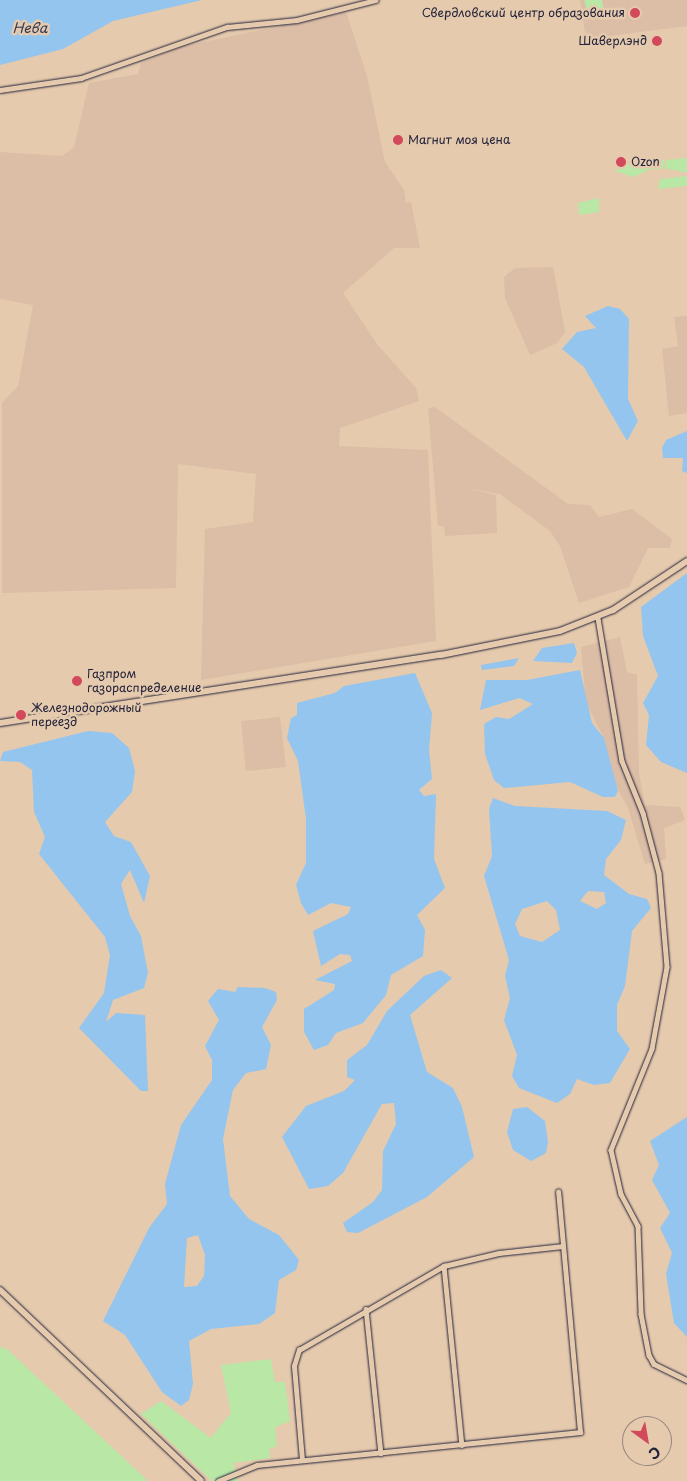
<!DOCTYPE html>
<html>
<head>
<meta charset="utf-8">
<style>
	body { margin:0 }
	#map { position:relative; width:687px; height:1481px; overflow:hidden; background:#e5caad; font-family:"Playpen Sans",sans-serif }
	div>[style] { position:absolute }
	.built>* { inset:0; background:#dcbda6 }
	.green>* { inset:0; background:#b8e7a6 }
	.water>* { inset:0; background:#93c5ef }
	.roads { filter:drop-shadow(0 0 1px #22223b) drop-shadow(0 0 1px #22223b) }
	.minor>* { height:4.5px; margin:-2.25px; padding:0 2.25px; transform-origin:2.25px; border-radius:2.25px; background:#e5caad }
	.secondary>* { height:6px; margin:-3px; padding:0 3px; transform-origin:3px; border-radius:3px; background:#e5caad }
	.dots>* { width:14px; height:14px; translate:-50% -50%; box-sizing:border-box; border:2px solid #e5caad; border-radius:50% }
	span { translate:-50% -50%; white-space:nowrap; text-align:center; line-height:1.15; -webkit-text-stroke:5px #e5caad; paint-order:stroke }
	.poi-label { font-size:12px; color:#22223b }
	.right { translate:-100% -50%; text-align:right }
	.left { translate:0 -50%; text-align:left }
	.water-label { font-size:14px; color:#333a56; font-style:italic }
	.north { position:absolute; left:622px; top:1416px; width:50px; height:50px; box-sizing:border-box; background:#e5caad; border:1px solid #97877f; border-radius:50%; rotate:148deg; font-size:14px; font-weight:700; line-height:20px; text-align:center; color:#22223b }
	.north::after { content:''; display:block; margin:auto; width:18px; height:22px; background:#d1495b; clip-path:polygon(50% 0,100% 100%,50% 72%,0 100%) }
</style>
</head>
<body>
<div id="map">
	<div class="built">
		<div style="clip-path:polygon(580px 0,687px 0,687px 26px,586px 39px)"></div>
		<div style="clip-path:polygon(346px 12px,367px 76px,385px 162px,404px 190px,406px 203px,411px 202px,420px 248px,394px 248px,343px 293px,377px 344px,416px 388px,419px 401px,340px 428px,339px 446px,428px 450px,436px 641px,201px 680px,205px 529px,253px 522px,256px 474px,178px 464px,176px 588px,2px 593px,2px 403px,18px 386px,33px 305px,0 299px,0 152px,62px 156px,74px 147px,89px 83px,138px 74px,141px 63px,180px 47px)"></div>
		<div style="clip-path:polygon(553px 267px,565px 332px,557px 343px,530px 355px,505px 298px,504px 277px,515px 268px)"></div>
		<div style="clip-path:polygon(687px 316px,687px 413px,669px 416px,662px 349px,678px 346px,674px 317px)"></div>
		<div style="clip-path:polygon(435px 407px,568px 504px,590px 505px,599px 517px,632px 509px,672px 539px,670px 548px,648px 548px,629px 587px,579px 603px,560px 546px,550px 531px,500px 494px,467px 488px,496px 495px,497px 533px,445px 536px,444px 526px,438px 526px,428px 408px)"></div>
		<div style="clip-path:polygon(620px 637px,627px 672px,637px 675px,639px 774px,645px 805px,680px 807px,685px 820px,664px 828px,666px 859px,645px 864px,628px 808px,610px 775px,604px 738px,586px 703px,581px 647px)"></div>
		<div style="clip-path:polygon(280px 717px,286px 767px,246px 771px,241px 721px)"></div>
	</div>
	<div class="green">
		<div style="clip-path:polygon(584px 0,602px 0,605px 17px,590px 19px)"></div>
		<div style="clip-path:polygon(687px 158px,687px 173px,664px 168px,667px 160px)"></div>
		<div style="clip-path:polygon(665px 160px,662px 169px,650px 169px,634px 177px,614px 171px,634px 162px)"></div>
		<div style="clip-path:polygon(687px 176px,687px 186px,658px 189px,660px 179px)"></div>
		<div style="clip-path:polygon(599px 198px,599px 212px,579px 215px,578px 203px)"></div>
		<div style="clip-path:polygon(0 1347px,7px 1349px,148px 1481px,0 1481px)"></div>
		<div style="clip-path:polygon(271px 1359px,275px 1382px,285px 1382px,290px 1421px,275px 1427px,277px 1446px,269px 1449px,270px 1458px,233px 1463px,238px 1481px,212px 1481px,141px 1414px,161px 1401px,211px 1438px,231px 1413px,221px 1365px)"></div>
	</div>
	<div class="water">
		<div style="clip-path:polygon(0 0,202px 0,113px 21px,63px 49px,0 65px)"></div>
		<div style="clip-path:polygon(608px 306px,620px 309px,629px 319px,628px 399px,638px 421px,627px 441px,584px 367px,562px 349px,577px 332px,596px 328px,585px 316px)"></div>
		<div style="clip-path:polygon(687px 431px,687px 473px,682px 471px,683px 458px,663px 458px,662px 448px,666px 440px)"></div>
		<div style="clip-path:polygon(687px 573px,687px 773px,661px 762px,646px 745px,649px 715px,643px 703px,658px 676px,643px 636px,641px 607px)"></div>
		<div style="clip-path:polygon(574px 643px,577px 653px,572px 663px,533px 661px,542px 648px)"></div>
		<div style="clip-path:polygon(519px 658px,514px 666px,482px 670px,481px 665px)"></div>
		<div style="clip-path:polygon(580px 670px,592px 723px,604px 738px,618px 791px,615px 797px,603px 797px,570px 782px,504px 788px,494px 780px,485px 754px,484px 724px,496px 717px,509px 719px,533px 704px,519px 698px,480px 710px,486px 680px,527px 680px)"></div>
		<div style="clip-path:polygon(415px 673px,432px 713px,429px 750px,432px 779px,419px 790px,424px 796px,436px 794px,434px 859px,445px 888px,417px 915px,425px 930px,423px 956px,391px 975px,386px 995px,363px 1023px,336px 1033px,328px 1045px,314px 1050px,304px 1032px,304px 1009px,334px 990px,335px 984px,315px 980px,352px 961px,350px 955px,340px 954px,321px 966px,313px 931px,348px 914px,351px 907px,331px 903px,308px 915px,301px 903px,296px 885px,306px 863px,306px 819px,298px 761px,287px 738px,291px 718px,297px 715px,297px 703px,335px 693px,344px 686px)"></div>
		<div style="clip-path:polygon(88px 731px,112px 733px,129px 748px,135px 771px,132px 792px,105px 822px,114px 836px,131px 842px,150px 876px,144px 903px,130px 870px,121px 884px,130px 916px,141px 936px,148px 973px,144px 988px,113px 1000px,106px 1022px,116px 1013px,145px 1015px,148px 1091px,141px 1091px,79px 1028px,104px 993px,110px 955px,105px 937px,39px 854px,45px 837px,34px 812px,32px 770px,20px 762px,0 761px,3px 752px)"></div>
		<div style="clip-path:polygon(evenodd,493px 798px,515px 806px,607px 811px,626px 820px,621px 840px,606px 859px,604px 875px,629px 894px,647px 899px,651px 908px,632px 931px,625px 986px,617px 1005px,617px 1031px,630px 1049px,610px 1083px,594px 1085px,577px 1079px,570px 1094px,557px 1103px,519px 1088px,512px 1076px,517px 1055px,504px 1020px,510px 998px,505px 976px,509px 960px,484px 876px,492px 856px,489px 809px,493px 798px,588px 891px,604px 892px,606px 903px,597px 909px,580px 901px,588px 891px,493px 798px,547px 901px,556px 910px,560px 930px,542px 942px,520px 936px,515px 924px,522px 909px,547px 901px)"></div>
		<div style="clip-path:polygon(441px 970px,452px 978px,410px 1015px,427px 1072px,453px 1088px,462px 1107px,474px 1157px,427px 1197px,358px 1233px,347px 1232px,343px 1223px,373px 1202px,382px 1190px,383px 1151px,396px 1124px,394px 1103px,382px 1104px,343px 1173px,328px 1186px,309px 1189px,282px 1137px,306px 1106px,344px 1091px,355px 1080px,347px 1077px,347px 1060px,367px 1045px,387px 1011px,424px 976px)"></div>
		<div style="clip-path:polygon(evenodd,238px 987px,265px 988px,276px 992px,277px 1000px,262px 1027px,271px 1045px,266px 1069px,246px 1073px,233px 1090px,223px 1139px,230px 1196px,249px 1219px,279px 1235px,299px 1260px,296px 1270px,279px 1280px,275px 1313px,259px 1324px,211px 1329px,189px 1341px,193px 1384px,189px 1400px,181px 1406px,162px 1392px,125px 1335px,103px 1321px,149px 1228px,167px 1204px,165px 1184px,181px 1125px,212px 1080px,212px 1060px,205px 1046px,219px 1020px,208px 1001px,218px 989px,235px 992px,238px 987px,198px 1235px,205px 1255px,204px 1276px,197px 1286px,184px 1287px,187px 1238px,198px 1235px)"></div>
		<div style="clip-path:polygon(527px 1107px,545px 1121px,548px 1142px,546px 1153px,531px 1161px,513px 1150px,507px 1132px,513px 1109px)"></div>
		<div style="clip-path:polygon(687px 1117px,687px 1337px,674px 1323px,666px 1274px,672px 1253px,660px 1228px,670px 1213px,652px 1180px,659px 1165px,650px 1141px)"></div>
	</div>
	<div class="roads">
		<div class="minor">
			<div style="left:0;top:90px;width:82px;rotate:-8.4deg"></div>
			<div style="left:81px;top:78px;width:155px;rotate:-19.3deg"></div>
			<div style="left:227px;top:27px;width:70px;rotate:-5.7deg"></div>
			<div style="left:297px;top:20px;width:81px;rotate:-14.2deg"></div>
			<div style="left:598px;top:618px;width:145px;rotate:80.5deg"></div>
			<div style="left:622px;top:761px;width:56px;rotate:68deg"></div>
			<div style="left:643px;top:813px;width:62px;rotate:75.1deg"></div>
			<div style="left:659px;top:873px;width:94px;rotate:85.1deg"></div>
			<div style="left:667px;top:967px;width:83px;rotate:100.4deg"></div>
			<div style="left:652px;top:1049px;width:109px;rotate:112.1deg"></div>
			<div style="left:611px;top:1150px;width:45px;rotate:77.2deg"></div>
			<div style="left:621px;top:1194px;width:36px;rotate:62deg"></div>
			<div style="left:638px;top:1226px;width:88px;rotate:88deg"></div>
			<div style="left:641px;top:1314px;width:42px;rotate:79deg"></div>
			<div style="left:649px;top:1355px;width:10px;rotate:61deg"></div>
			<div style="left:654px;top:1364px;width:37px;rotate:26deg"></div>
			<div style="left:444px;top:1266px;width:180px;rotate:84.3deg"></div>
			<div style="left:366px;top:1309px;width:145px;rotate:84.1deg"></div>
			<div style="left:302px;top:1460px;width:94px;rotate:-94.9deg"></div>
			<div style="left:294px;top:1366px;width:17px;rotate:-73deg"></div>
			<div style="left:299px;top:1350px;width:168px;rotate:-30.1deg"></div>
			<div style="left:444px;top:1266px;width:57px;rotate:-13.3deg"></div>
			<div style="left:499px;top:1253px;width:64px;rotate:-6.2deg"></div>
			<div style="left:218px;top:1481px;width:42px;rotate:-22.3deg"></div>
			<div style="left:257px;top:1465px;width:325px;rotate:-5.8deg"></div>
			<div style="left:580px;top:1432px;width:241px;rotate:-95.2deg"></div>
		</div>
		<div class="secondary">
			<div style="left:0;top:723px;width:446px;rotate:-8.8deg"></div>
			<div style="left:441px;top:655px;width:121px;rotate:-11.4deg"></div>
			<div style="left:560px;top:631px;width:57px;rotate:-21.6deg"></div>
			<div style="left:613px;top:610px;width:89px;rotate:-33.5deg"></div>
			<div style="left:0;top:1290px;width:277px;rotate:43.5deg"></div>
		</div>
	</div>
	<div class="dots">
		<div style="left:635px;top:13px;background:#d1495b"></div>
		<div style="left:657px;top:41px;background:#d1495b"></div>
		<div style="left:398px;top:140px;background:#d1495b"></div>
		<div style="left:621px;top:162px;background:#d1495b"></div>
		<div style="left:77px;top:681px;background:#d1495b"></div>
		<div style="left:21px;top:715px;background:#d1495b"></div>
	</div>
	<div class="poi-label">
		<span class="right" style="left:625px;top:13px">Свердловский центр образования</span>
		<span class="right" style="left:647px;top:41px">Шаверлэнд</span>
		<span class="left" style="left:408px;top:140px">Магнит моя цена</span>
		<span class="left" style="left:631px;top:162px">Ozon</span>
		<span class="left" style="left:87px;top:681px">Газпром<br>газораспределение</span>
		<span class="left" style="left:31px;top:715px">Железнодорожный<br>переезд</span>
	</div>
	<div class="water-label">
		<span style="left:30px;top:28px">Нева</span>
	</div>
	<div class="north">С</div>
</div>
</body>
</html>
